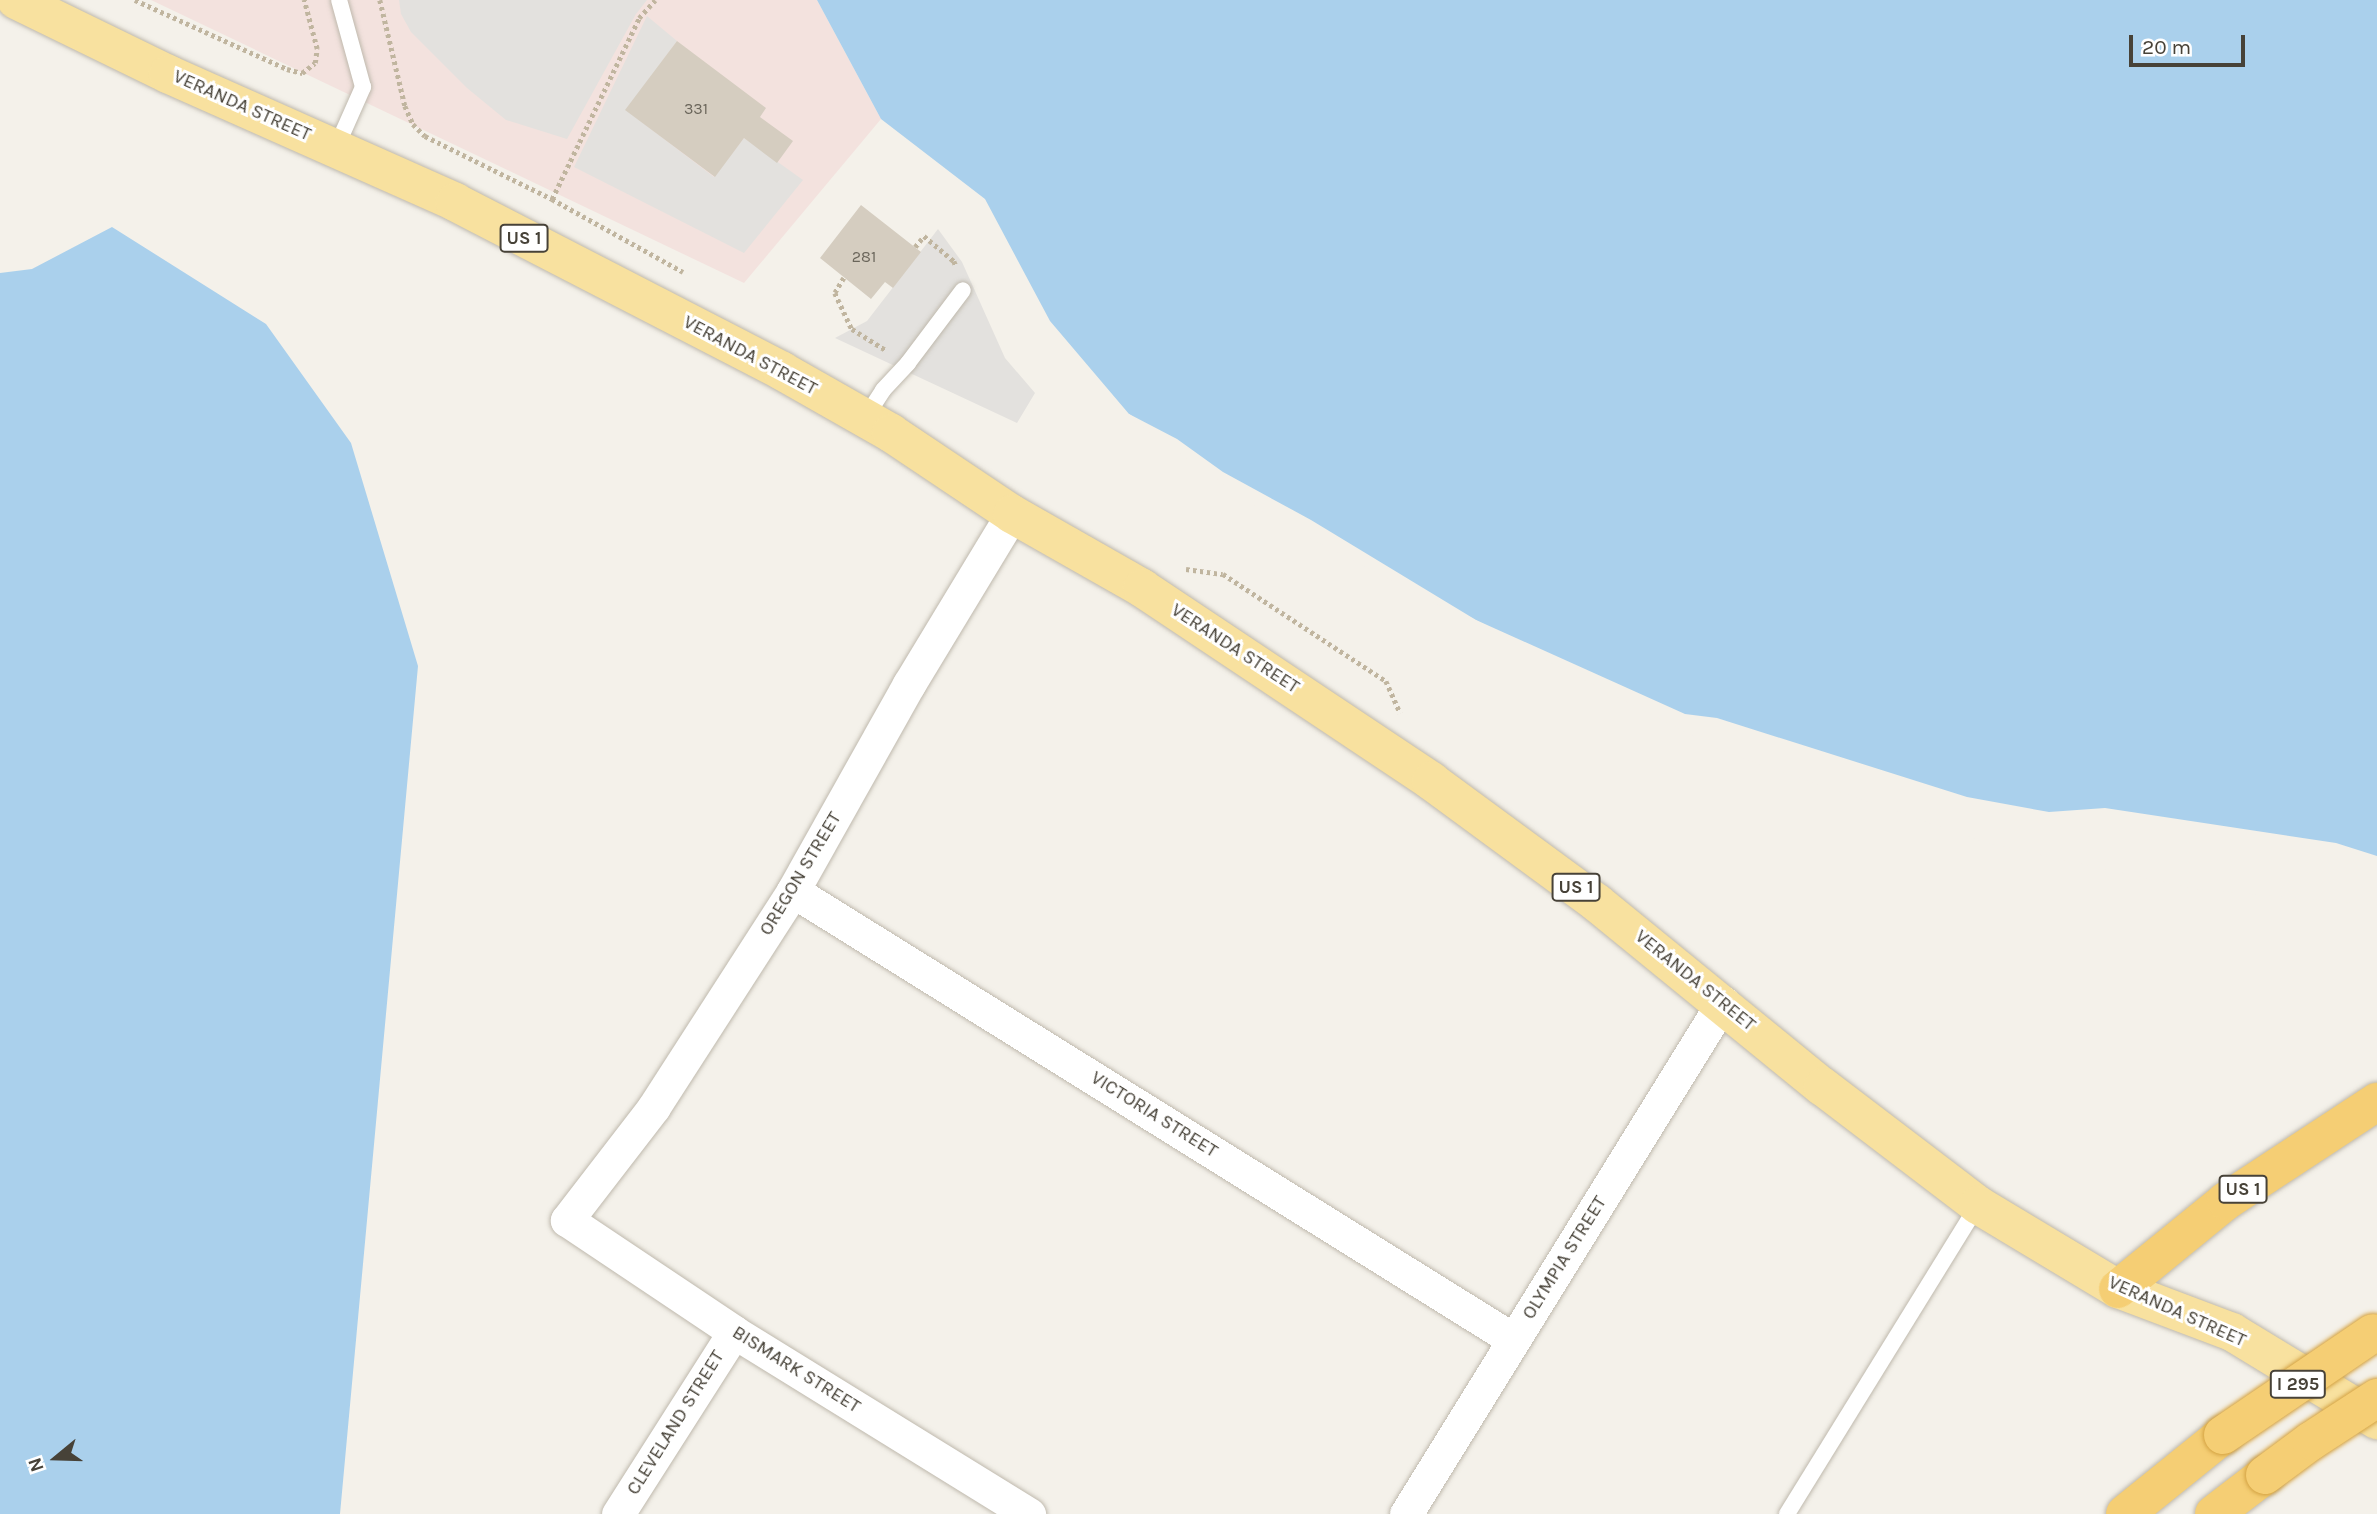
<!DOCTYPE html>
<html>
<head>
<meta charset="utf-8">
<style>
	body { margin:0 }
	#map { position:relative; width:2377px; height:1514px; overflow:hidden; background:#f4f1ea; font-family:Karla,sans-serif }
	div>[style] { position:absolute }
	.medical>* { inset:0; background:#f3e2de }
	.parking>* { inset:0; background:#e3e1de }
	.water>* { inset:0; background:#aad0ec }
	.pier>* { inset:0; background:#f4f1ea }
	.building>* { inset:0; background:#d5cdc0 }
	.path>* { height:4.5px; margin-top:-2.25px; transform-origin:0; background:repeating-linear-gradient(90deg,#c0b59f 0 3.5px,transparent 0 7px) }
	.roads { filter:drop-shadow(0 0 2px #bfb9ad) drop-shadow(0 0 2px #bfb9ad) }
	.lane>* { height:16px; margin:-8px; padding:0 8px; transform-origin:8px; border-radius:8px; background:#fff }
	.street>* { height:33px; margin:-16.5px; padding:0 16.5px; transform-origin:16.5px; border-radius:16.5px; background:#fff }
	.primary>* { height:38px; margin:-19px; padding:0 19px; transform-origin:19px; border-radius:19px; background:#f8e19f }
	.highway>* { height:38px; margin:-19px; padding:0 19px; transform-origin:19px; border-radius:19px; background:#f5ce74 }
	.bridges { filter:drop-shadow(0 0 2px #d4a343) drop-shadow(0 0 2px #d4a343) }
	.highway-bridge>* { height:38px; margin:-19px; padding:0 19px; transform-origin:19px; border-radius:19px; background:#f5ce74 }
	span { translate:-50% -50%; white-space:nowrap; text-align:center; line-height:1.15; -webkit-text-stroke:6px #fff; paint-order:stroke }
	.number-label { font-size:16px; color:#6a655a }
	.number-label span { -webkit-text-stroke-width:0 }
	.shield-label span { padding:2px 5px; background:#fff; border:2px solid; border-radius:5px; -webkit-text-stroke-width:0 }
	.shield-label { font-size:18px; color:#474238; font-weight:700 }
	.street-label { font-size:19px; color:#474238 }
	.north { position:absolute; left:21px; top:1423px; width:70px; height:70px; -webkit-text-stroke:5px #fff; paint-order:stroke; rotate:251deg; font-size:19px; font-weight:700; line-height:28px; text-align:center; color:#474238 }
	.north::after { content:''; display:block; margin:auto; width:24px; height:32px; background:#474238; clip-path:polygon(50% 0,100% 100%,50% 72%,0 100%) }
	.scale { position:absolute; left:2129px; top:35px; width:116px; height:32px; box-sizing:border-box; border:4px solid #474238; border-top:0; padding-left:9px; font-size:21px; line-height:24px; white-space:nowrap; color:#474238; -webkit-text-stroke:5px #fff; paint-order:stroke }
</style>
</head>
<body>
<div id="map">
	<div class="medical">
		<div style="clip-path:polygon(151px 0,817px 0,881px 119px,744px 283px)"></div>
	</div>
	<div class="parking">
		<div style="clip-path:polygon(399px 0,647px 0,636px 14px,567px 139px,506px 120px,467px 88px,411px 32px,401px 14px)"></div>
		<div style="clip-path:polygon(647px 16px,677px 41px,626px 110px,714px 177px,744px 138px,803px 180px,744px 253px,574px 167px)"></div>
		<div style="clip-path:polygon(938px 229px,962px 262px,1005px 358px,1035px 393px,1017px 423px,835px 338px,867px 321px)"></div>
	</div>
	<div class="water">
		<div style="clip-path:polygon(817px 0,2377px 0,2377px 901px,1724px 748px,1278px 518px,1129px 414px,1050px 321px,985px 199px,881px 119px)"></div>
		<div style="clip-path:polygon(112px 227px,266px 324px,351px 443px,418px 666px,340px 1514px,0 1514px,0 273px,32px 269px)"></div>
	</div>
	<div class="pier">
		<div style="clip-path:polygon(1129px 414px,1177px 439px,1223px 472px,1311px 520px,1476px 620px,1685px 714px,1717px 718px,1967px 797px,2049px 812px,2105px 808px,2336px 843px,2377px 856px,2377px 905px,2196px 889px,1987px 843px,1722px 751px,1276px 521px,1128px 417px)"></div>
	</div>
	<div class="building">
		<div style="clip-path:polygon(677px 41px,766px 108px,760px 117px,793px 141px,777px 163px,744px 138px,715px 177px,625px 110px)"></div>
		<div style="clip-path:polygon(861px 205px,921px 252px,893px 288px,885px 282px,871px 299px,820px 258px)"></div>
	</div>
	<div class="path">
		<div style="left:135px;top:0;width:167px;rotate:24.4deg"></div>
		<div style="left:287px;top:69px;width:16px;rotate:15deg"></div>
		<div style="left:302px;top:73px;width:16px;rotate:-38deg"></div>
		<div style="left:315px;top:63px;width:14px;rotate:-82deg"></div>
		<div style="left:317px;top:49px;width:51px;rotate:-104.9deg"></div>
		<div style="left:380px;top:0;width:109px;rotate:76.7deg"></div>
		<div style="left:405px;top:106px;width:20px;rotate:66deg"></div>
		<div style="left:413px;top:124px;width:17px;rotate:45deg"></div>
		<div style="left:425px;top:136px;width:142px;rotate:26.4deg"></div>
		<div style="left:552px;top:199px;width:150px;rotate:29.1deg"></div>
		<div style="left:552px;top:199px;width:201px;rotate:-64.3deg"></div>
		<div style="left:639px;top:18px;width:24px;rotate:-48deg"></div>
		<div style="left:915px;top:247px;width:14px;rotate:-51deg"></div>
		<div style="left:924px;top:236px;width:39px;rotate:40deg"></div>
		<div style="left:954px;top:261px;width:5px;rotate:68deg"></div>
		<div style="left:844px;top:278px;width:17px;rotate:121deg"></div>
		<div style="left:835px;top:293px;width:40px;rotate:65deg"></div>
		<div style="left:852px;top:329px;width:40px;rotate:32deg"></div>
		<div style="left:1186px;top:569px;width:37px;rotate:8deg"></div>
		<div style="left:1223px;top:574px;width:195px;rotate:33.3deg"></div>
		<div style="left:1386px;top:681px;width:35px;rotate:66deg"></div>
	</div>
	<div class="roads">
		<div class="lane">
			<div style="left:336px;top:148px;width:67px;rotate:-66.1deg"></div>
			<div style="left:363px;top:87px;width:90px;rotate:-105.4deg"></div>
			<div style="left:865px;top:418px;width:33px;rotate:-57deg"></div>
			<div style="left:883px;top:390px;width:37px;rotate:-47deg"></div>
			<div style="left:908px;top:363px;width:91px;rotate:-53deg"></div>
			<div style="left:1787px;top:1514px;width:363px;rotate:-58.3deg"></div>
		</div>
		<div class="street">
			<div style="left:1012px;top:514px;width:199px;rotate:121.2deg"></div>
			<div style="left:909px;top:684px;width:237px;rotate:119.3deg"></div>
			<div style="left:793px;top:891px;width:257px;rotate:122.8deg"></div>
			<div style="left:654px;top:1107px;width:143px;rotate:127.6deg"></div>
			<div style="left:567px;top:1220px;width:201px;rotate:33.8deg"></div>
			<div style="left:734px;top:1332px;width:347px;rotate:31.7deg"></div>
			<div style="left:793px;top:891px;width:849px;rotate:31.91deg"></div>
			<div style="left:618px;top:1514px;width:216px;rotate:-57.5deg"></div>
			<div style="left:1406px;top:1514px;width:602px;rotate:-58.24deg"></div>
		</div>
		<div class="primary">
			<div style="left:16px;top:0;width:169px;rotate:26deg"></div>
			<div style="left:168px;top:74px;width:314px;rotate:24deg"></div>
			<div style="left:455px;top:202px;width:368px;rotate:27.3deg"></div>
			<div style="left:782px;top:371px;width:125px;rotate:29.6deg"></div>
			<div style="left:891px;top:433px;width:146px;rotate:33.8deg"></div>
			<div style="left:1012px;top:514px;width:150px;rotate:29.6deg"></div>
			<div style="left:1142px;top:588px;width:348px;rotate:33.7deg"></div>
			<div style="left:1431px;top:781px;width:206px;rotate:36.3deg"></div>
			<div style="left:1597px;top:903px;width:291px;rotate:39.2deg"></div>
			<div style="left:1823px;top:1087px;width:195px;rotate:37.3deg"></div>
			<div style="left:1978px;top:1205px;width:163px;rotate:31deg"></div>
			<div style="left:2118px;top:1289px;width:122px;rotate:20.7deg"></div>
			<div style="left:2232px;top:1332px;width:170px;rotate:31.3deg"></div>
		</div>
		<div class="highway">
			<div style="left:2118px;top:1289px;width:139px;rotate:-39.2deg"></div>
			<div style="left:2226px;top:1201px;width:181px;rotate:-33.3deg"></div>
			<div style="left:2125px;top:1514px;width:126px;rotate:-38.9deg"></div>
			<div style="left:2214px;top:1514px;width:64px;rotate:-37.4deg"></div>
		</div>
	</div>
	<div class="bridges">
		<div class="highway-bridge">
			<div style="left:2223px;top:1435px;width:181px;rotate:-34.2deg"></div>
			<div style="left:2265px;top:1475px;width:57px;rotate:-36.5deg"></div>
			<div style="left:2311px;top:1441px;width:79px;rotate:-33.1deg"></div>
		</div>
	</div>
	<div class="number-label">
		<span style="left:696px;top:109px">331</span>
		<span style="left:864px;top:257px">281</span>
	</div>
	<div class="shield-label">
		<span style="left:524px;top:238px">US 1</span>
		<span style="left:1576px;top:887px">US 1</span>
		<span style="left:2243px;top:1189px">US 1</span>
		<span style="left:2298px;top:1384px">I 295</span>
	</div>
	<div class="street-label">
		<span style="left:242px;top:106px;rotate:24deg">VERANDA STREET</span>
		<span style="left:750px;top:356px;rotate:28deg">VERANDA STREET</span>
		<span style="left:1235px;top:649px;rotate:33deg">VERANDA STREET</span>
		<span style="left:801px;top:874px;rotate:-59deg">OREGON STREET</span>
		<span style="left:1695px;top:981px;rotate:39deg">VERANDA STREET</span>
		<span style="left:1154px;top:1115px;rotate:32deg">VICTORIA STREET</span>
		<span style="left:1565px;top:1258px;rotate:-58deg">OLYMPIA STREET</span>
		<span style="left:2177px;top:1312px;rotate:24deg">VERANDA STREET</span>
		<span style="left:796px;top:1370px;rotate:32deg">BISMARK STREET</span>
		<span style="left:676px;top:1423px;rotate:-58deg">CLEVELAND STREET</span>
	</div>
	<div class="north">N</div>
	<div class="scale">20 m</div>
</div>
</body>
</html>
